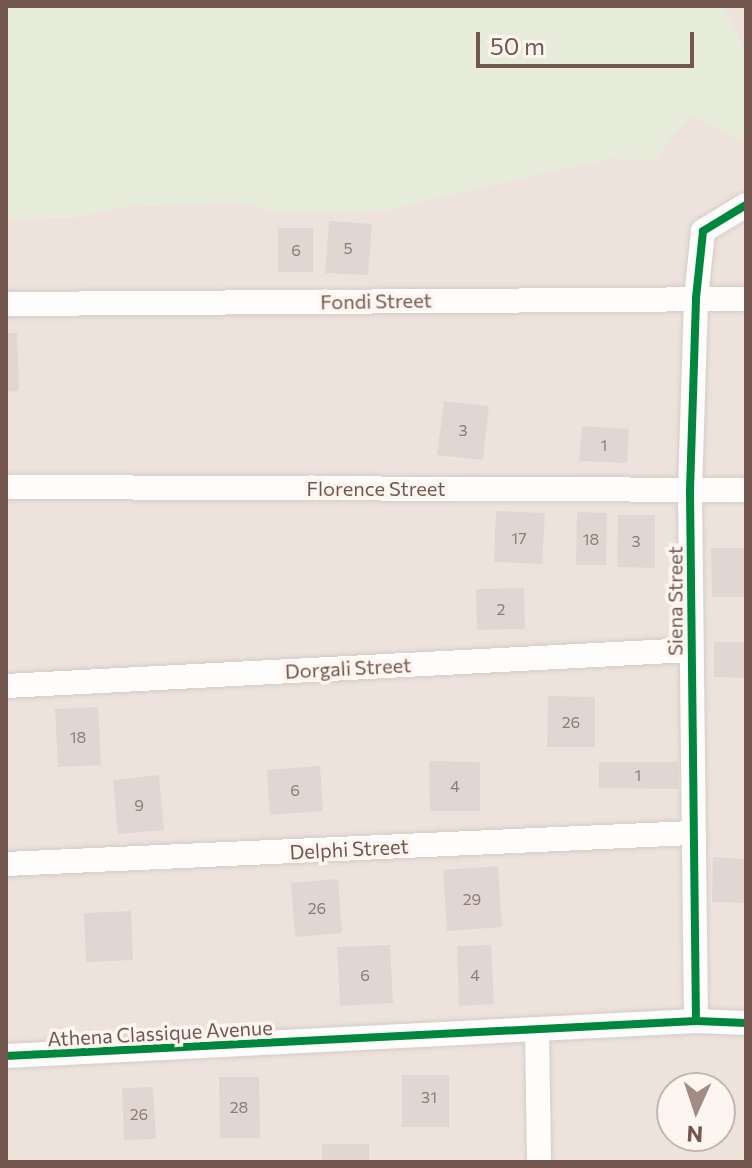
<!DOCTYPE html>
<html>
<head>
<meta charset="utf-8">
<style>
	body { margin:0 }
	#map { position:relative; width:752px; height:1168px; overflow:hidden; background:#f6f1ed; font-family:Commissioner,sans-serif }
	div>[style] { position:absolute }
	.residential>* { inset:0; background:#eee3dc }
	.green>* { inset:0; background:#e6ecd9 }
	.building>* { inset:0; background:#e0d7d3 }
	.roads { filter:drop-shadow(0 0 2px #d4ccc8) drop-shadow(0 0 2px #d4ccc8) }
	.minor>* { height:24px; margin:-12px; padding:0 12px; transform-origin:12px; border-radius:12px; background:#fefdfc }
	.cycleway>* { height:8px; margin:-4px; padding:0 4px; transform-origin:4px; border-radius:4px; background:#00873e }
	span { translate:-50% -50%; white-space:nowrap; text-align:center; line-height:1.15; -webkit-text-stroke:7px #fdf6f0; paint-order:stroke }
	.number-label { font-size:16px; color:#917a73 }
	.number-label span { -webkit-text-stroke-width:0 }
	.street-label { font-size:20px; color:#73574f }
	.frame { position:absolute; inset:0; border:8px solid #73574f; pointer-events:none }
	.north { position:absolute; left:656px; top:1072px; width:80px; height:80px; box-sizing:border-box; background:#fdf6f0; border:2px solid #c6b6b0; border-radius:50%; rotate:183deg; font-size:22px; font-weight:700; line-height:32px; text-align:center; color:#73574f }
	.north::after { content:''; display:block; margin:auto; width:28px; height:36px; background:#a18d86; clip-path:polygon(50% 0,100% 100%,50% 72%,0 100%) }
	.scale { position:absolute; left:476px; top:32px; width:218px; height:36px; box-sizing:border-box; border:4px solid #73574f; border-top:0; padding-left:10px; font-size:24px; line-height:28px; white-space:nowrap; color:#73574f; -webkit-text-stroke:6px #fdf6f0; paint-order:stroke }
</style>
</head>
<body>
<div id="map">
	<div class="residential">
		<div style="clip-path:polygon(723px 6px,746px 6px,746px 54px)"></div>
		<div style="clip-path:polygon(evenodd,692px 115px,739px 140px,746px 130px,746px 1162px,6px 1162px,6px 219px,79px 217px,131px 205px,246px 203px,282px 213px,611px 158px,653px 160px,692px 115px,672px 1088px,720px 1088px,720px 1136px,672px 1136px,672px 1088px)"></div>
	</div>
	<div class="green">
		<div style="clip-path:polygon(6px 6px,723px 6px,746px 54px,746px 130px,740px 141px,692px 116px,653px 160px,611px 158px,377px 212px,282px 213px,246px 203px,131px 205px,79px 217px,6px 219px)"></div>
	</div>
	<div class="building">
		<div style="clip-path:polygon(329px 221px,372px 224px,368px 275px,325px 273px)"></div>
		<div style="clip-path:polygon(278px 228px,313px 228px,313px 272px,278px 272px)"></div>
		<div style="clip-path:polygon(6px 333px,17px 333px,19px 391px,6px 392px)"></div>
		<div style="clip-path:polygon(444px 401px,489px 406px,483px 460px,437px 455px)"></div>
		<div style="clip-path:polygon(582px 426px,629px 429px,627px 463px,579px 461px)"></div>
		<div style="clip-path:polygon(496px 511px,545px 513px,542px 564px,494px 562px)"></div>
		<div style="clip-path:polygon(577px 512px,607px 513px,606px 565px,576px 565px)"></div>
		<div style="clip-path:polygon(618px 515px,655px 515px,655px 568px,617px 567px)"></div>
		<div style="clip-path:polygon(711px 548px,746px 548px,746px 597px,712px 597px)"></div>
		<div style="clip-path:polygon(524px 588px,525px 629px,477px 630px,476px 589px)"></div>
		<div style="clip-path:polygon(714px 642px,746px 642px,746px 678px,714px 677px)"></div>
		<div style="clip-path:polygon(548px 696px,595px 697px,595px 747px,547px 747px)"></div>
		<div style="clip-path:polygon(98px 707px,101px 765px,58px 767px,55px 709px)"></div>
		<div style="clip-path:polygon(429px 761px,480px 762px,480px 811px,430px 811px)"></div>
		<div style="clip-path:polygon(599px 762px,678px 762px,678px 789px,599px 788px)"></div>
		<div style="clip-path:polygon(320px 766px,323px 811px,270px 815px,267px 770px)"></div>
		<div style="clip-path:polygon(159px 775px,164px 830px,118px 834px,113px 780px)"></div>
		<div style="clip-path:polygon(713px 857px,746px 859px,746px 903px,712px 902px)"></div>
		<div style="clip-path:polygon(498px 866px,502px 927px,447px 931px,443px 870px)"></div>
		<div style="clip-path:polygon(338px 879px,342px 933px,295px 937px,291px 883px)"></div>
		<div style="clip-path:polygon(131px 911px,133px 960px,86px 962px,84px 913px)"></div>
		<div style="clip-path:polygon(390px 945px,393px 1003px,340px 1006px,337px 947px)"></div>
		<div style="clip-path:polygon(491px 945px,494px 1004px,459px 1006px,457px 946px)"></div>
		<div style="clip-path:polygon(402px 1075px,449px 1075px,449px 1127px,402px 1127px)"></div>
		<div style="clip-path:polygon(219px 1077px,259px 1077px,260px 1138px,220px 1138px)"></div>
		<div style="clip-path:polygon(153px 1087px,156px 1139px,124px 1140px,122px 1088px)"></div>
		<div style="clip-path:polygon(322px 1144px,369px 1144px,369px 1162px,322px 1162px)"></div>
	</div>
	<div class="roads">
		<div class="minor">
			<div style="left:6px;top:304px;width:740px;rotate:-0.39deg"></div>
			<div style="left:6px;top:487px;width:740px;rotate:0.23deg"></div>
			<div style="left:6px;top:686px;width:686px;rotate:-3.01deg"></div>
			<div style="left:6px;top:864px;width:686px;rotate:-2.59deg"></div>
			<div style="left:696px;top:1021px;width:531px;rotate:-90.65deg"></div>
			<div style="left:690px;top:490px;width:192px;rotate:-88.2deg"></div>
			<div style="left:696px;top:298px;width:67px;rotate:-84deg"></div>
			<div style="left:703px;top:231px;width:50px;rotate:-31.2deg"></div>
			<div style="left:537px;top:1032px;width:130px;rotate:89.1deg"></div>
			<div style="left:6px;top:1056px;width:691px;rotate:-2.9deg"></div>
			<div style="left:696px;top:1021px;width:50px;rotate:2.3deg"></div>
		</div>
	</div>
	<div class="cycleway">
		<div style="left:696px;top:1021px;width:531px;rotate:-90.65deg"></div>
		<div style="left:690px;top:490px;width:192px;rotate:-88.2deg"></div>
		<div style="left:696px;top:298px;width:67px;rotate:-84deg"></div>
		<div style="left:703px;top:231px;width:50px;rotate:-31.2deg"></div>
		<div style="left:6px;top:1056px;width:691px;rotate:-2.9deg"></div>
		<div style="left:696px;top:1021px;width:50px;rotate:2.3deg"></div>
	</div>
	<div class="number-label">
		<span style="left:348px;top:248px">5</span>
		<span style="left:296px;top:250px">6</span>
		<span style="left:463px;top:430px">3</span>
		<span style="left:604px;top:445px">1</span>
		<span style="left:519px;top:538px">17</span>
		<span style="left:591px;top:539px">18</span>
		<span style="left:636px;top:541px">3</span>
		<span style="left:501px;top:609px">2</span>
		<span style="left:571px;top:722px">26</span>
		<span style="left:78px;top:737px">18</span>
		<span style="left:638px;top:775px">1</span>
		<span style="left:455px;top:786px">4</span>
		<span style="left:295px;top:790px">6</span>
		<span style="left:139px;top:805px">9</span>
		<span style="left:472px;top:899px">29</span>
		<span style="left:317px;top:908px">26</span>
		<span style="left:365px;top:975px">6</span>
		<span style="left:475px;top:975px">4</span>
		<span style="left:429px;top:1097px">31</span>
		<span style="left:239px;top:1107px">28</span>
		<span style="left:139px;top:1114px">26</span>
	</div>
	<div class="street-label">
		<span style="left:376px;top:301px;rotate:-1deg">Fondi Street</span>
		<span style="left:376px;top:488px">Florence Street</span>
		<span style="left:675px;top:601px;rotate:-90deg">Siena Street</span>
		<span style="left:348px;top:668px;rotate:-3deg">Dorgali Street</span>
		<span style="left:349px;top:849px;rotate:-3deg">Delphi Street</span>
		<span style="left:160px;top:1033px;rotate:-3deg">Athena Classique Avenue</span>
	</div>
	<div class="frame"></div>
	<div class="north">N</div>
	<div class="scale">50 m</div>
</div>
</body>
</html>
